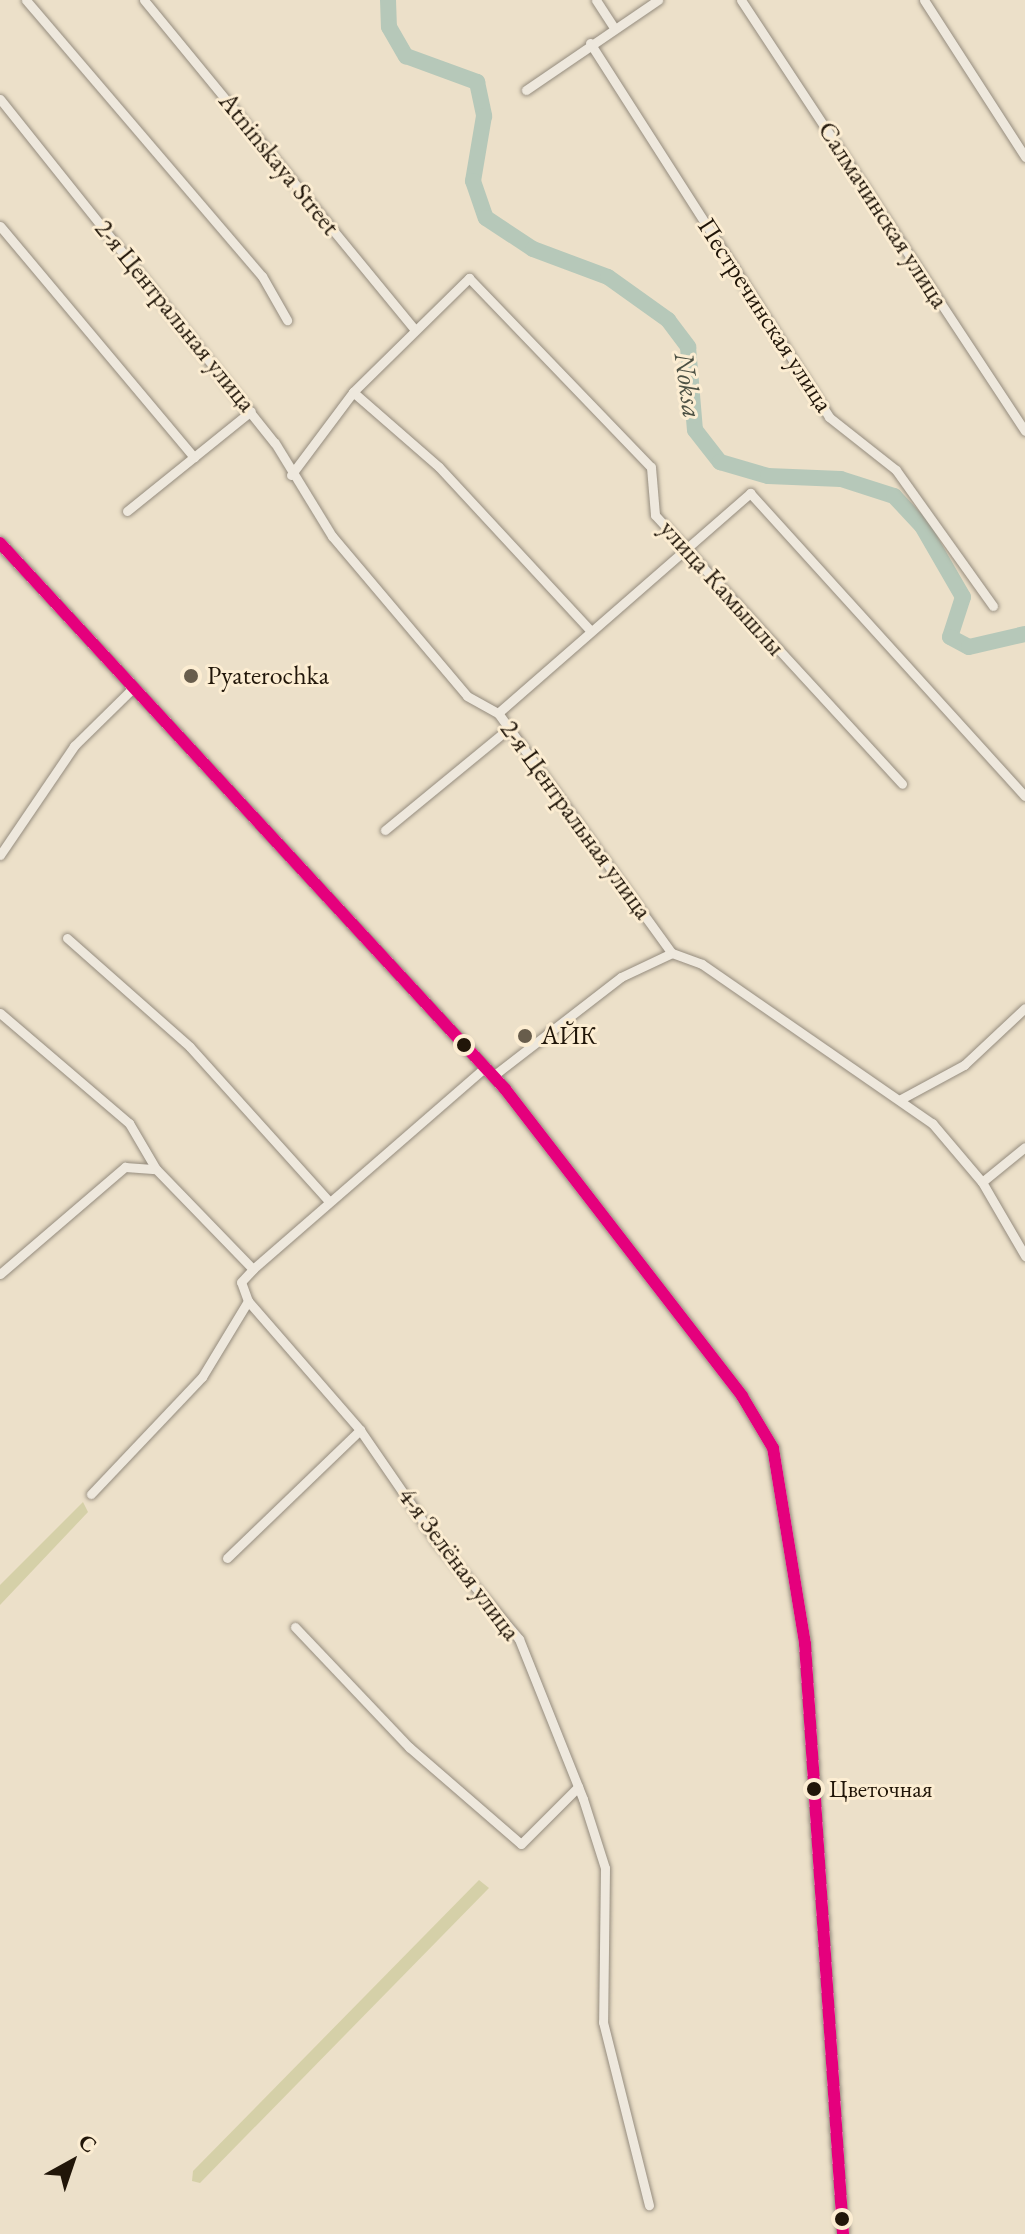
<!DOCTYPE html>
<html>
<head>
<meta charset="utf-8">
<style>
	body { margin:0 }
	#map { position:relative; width:1025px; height:2234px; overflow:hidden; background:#ece0c9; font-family:"EB Garamond",serif }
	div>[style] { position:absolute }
	.green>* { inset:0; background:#d5d0a8 }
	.river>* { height:16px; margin:-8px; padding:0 8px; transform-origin:8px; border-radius:8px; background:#b6c8b9 }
	.roads { filter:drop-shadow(0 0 2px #958c7e) drop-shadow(0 0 2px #958c7e) }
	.street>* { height:9px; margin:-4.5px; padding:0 4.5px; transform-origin:4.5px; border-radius:4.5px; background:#eee8dd }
	.secondary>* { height:12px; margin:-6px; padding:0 6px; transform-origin:6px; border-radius:6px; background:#eee8dd }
	.bus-1>* { height:12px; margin:-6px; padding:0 6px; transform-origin:6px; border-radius:6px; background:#e5007d }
	.dots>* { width:22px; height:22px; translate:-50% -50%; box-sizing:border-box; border:4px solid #fcedd2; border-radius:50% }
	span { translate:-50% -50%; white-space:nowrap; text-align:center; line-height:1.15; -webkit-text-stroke:6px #fcedd2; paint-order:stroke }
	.bus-label { font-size:24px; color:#211609 }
	.left { translate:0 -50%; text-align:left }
	.street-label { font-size:26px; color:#211609 }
	.poi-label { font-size:26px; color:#211609 }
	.water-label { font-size:28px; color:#4d5144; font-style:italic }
	.north { position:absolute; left:32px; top:2122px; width:80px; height:80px; -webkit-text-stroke:6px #fcedd2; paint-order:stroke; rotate:40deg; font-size:22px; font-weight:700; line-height:32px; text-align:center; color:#211609 }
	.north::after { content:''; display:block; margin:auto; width:28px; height:36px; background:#211609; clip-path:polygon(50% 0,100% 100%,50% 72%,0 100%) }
</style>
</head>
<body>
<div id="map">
	<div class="green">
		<div style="clip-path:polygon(83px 1502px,88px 1512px,0 1605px,0 1585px)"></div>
		<div style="clip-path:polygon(479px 1880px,489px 1888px,200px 2183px,192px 2181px,193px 2171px)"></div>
	</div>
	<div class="river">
		<div style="left:388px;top:0;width:27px;rotate:88deg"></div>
		<div style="left:389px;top:27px;width:34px;rotate:60deg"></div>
		<div style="left:406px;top:56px;width:76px;rotate:20.1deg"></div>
		<div style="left:477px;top:82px;width:35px;rotate:78deg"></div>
		<div style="left:484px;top:116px;width:66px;rotate:99.6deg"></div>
		<div style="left:473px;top:181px;width:39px;rotate:71deg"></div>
		<div style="left:486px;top:218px;width:56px;rotate:33.4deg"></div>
		<div style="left:533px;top:249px;width:80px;rotate:20.5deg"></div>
		<div style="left:608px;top:277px;width:74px;rotate:35.6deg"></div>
		<div style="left:668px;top:320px;width:34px;rotate:53deg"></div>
		<div style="left:688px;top:347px;width:83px;rotate:85.2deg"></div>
		<div style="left:695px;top:430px;width:41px;rotate:52deg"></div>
		<div style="left:720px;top:462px;width:50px;rotate:16.3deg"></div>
		<div style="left:768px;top:476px;width:73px;rotate:2.4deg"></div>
		<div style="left:841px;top:479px;width:56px;rotate:17.8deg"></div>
		<div style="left:894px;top:496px;width:41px;rotate:47deg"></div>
		<div style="left:922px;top:526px;width:82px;rotate:60deg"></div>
		<div style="left:963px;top:597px;width:42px;rotate:108deg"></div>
		<div style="left:950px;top:637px;width:21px;rotate:28deg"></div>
		<div style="left:969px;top:647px;width:57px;rotate:-13.1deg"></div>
	</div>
	<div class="roads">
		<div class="street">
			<div style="left:26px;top:0;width:363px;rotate:49.5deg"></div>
			<div style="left:262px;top:276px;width:51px;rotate:60.4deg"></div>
			<div style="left:144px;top:0;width:424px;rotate:50.6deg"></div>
			<div style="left:596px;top:0;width:31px;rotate:57deg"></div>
			<div style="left:741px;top:0;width:516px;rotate:56.62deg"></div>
			<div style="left:924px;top:0;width:187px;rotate:57.2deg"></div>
			<div style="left:590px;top:43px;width:444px;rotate:57.4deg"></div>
			<div style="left:829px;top:417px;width:85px;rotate:38.3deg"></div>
			<div style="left:896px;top:470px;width:167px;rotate:54.5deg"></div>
			<div style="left:526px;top:90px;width:160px;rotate:-34.3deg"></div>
			<div style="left:0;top:99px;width:440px;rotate:51.4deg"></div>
			<div style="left:275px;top:443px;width:109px;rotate:58.5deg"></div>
			<div style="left:332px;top:536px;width:209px;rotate:49.8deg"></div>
			<div style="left:467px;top:696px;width:35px;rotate:29deg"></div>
			<div style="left:498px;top:713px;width:296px;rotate:54.1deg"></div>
			<div style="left:672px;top:953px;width:32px;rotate:20deg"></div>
			<div style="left:702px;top:964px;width:280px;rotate:34.7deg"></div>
			<div style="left:932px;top:1123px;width:77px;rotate:49.7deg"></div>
			<div style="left:982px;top:1182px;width:86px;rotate:59.8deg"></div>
			<div style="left:0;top:226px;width:302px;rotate:50deg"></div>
			<div style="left:353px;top:392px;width:114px;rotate:41.1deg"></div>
			<div style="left:439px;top:467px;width:222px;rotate:47.2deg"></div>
			<div style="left:291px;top:475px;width:104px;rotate:-53.2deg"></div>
			<div style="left:353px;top:392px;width:163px;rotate:-44.5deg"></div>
			<div style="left:469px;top:278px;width:262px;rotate:46.1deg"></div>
			<div style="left:651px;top:467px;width:48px;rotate:85.2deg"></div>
			<div style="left:655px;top:515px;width:365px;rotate:47.4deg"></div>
			<div style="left:127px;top:511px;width:159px;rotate:-38.9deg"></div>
			<div style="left:498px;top:713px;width:335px;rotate:-41.1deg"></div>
			<div style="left:750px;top:493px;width:409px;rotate:47.8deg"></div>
			<div style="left:385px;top:830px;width:161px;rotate:-39.4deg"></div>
			<div style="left:0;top:855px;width:132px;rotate:-55.8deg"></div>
			<div style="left:74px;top:746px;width:80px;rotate:-44.5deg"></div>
			<div style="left:67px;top:938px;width:164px;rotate:41.5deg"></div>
			<div style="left:190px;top:1047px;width:206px;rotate:48deg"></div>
			<div style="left:0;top:1013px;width:170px;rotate:40.5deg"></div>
			<div style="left:129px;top:1123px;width:53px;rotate:59.6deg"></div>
			<div style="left:156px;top:1169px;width:139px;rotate:45.9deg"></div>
			<div style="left:493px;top:1076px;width:162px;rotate:-37.7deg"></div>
			<div style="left:621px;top:977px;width:56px;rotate:-25.2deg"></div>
			<div style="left:901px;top:1099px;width:72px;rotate:-28.4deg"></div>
			<div style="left:964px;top:1065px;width:83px;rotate:-43.1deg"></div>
			<div style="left:982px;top:1182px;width:55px;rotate:-39.1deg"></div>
			<div style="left:0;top:1274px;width:165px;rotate:-40.6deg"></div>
			<div style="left:125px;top:1167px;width:31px;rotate:4deg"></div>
			<div style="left:248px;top:1301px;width:20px;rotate:-110deg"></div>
			<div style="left:241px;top:1282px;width:18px;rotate:-47deg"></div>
			<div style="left:253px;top:1269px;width:306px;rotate:-41deg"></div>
			<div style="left:91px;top:1494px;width:161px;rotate:-46.5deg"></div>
			<div style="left:202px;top:1377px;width:89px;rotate:-58.8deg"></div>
			<div style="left:248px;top:1301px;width:171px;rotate:49deg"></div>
			<div style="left:360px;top:1430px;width:136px;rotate:55.5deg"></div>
			<div style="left:437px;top:1542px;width:127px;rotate:49.8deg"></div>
			<div style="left:519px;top:1639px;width:172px;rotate:68.2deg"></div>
			<div style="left:583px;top:1799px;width:72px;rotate:72.3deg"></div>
			<div style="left:605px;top:1868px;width:154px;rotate:90.7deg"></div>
			<div style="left:603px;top:2022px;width:189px;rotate:75.9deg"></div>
			<div style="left:227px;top:1558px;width:185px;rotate:-43.9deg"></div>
			<div style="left:295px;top:1627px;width:166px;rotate:46.5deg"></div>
			<div style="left:409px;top:1747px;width:148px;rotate:40.9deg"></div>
			<div style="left:521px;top:1844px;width:81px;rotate:-45deg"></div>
		</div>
		<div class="secondary">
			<div style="left:0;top:543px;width:744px;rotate:47.23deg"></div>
			<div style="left:505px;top:1089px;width:388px;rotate:52.3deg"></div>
			<div style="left:742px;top:1396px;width:61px;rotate:59.2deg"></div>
			<div style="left:773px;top:1448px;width:199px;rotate:80.7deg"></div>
			<div style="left:805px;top:1644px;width:591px;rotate:86.31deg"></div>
		</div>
	</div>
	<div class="bus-1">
		<div style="left:0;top:543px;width:744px;rotate:47.23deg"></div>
		<div style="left:505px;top:1089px;width:388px;rotate:52.3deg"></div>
		<div style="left:742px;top:1396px;width:61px;rotate:59.2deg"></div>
		<div style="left:773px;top:1448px;width:199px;rotate:80.7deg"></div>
		<div style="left:805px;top:1644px;width:591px;rotate:86.31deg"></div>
	</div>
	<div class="dots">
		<div style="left:191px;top:676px;background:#685d4c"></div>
		<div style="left:525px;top:1036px;background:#685d4c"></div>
		<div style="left:464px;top:1045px;background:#211609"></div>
		<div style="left:814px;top:1789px;background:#211609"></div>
		<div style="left:842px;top:2219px;background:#211609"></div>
	</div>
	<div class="bus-label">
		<span class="left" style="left:829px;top:1789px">Цветочная</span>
	</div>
	<div class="street-label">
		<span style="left:279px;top:164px;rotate:51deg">Atninskaya Street</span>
		<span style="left:883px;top:215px;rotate:57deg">Салмачинская улица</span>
		<span style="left:765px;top:315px;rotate:57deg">Пестречинская улица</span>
		<span style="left:175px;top:316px;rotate:51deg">2-я Центральная улица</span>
		<span style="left:722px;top:588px;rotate:48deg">улица Камышлы</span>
		<span style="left:576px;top:820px;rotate:54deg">2-я Центральная улица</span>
		<span style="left:459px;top:1564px;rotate:53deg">4-я Зелёная улица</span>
	</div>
	<div class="poi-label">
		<span class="left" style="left:207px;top:676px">Pyaterochka</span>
		<span class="left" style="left:541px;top:1036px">АЙК</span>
	</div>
	<div class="water-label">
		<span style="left:689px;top:385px;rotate:82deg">Noksa</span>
	</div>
	<div class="north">С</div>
</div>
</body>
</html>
